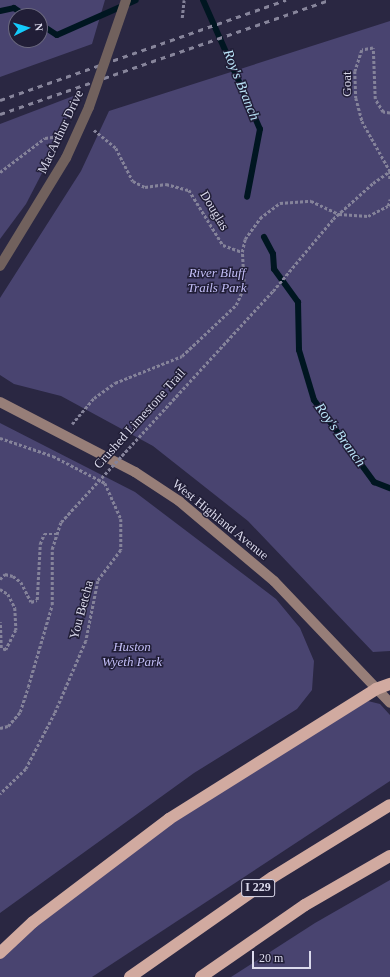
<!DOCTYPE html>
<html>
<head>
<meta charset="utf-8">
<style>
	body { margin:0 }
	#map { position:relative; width:390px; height:977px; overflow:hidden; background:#2a2742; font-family:"Times New Roman",serif }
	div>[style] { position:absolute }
	.green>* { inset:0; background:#494470 }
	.stream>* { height:6px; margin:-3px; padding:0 3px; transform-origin:3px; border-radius:3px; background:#001621 }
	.path>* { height:2.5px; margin-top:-1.25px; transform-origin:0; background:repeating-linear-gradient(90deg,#85839a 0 3px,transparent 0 5px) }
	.street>* { height:10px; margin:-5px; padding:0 5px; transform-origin:5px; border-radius:5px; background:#71615d }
	.secondary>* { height:10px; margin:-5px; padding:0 5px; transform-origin:5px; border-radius:5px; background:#977e78 }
	.highway>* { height:12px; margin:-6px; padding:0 6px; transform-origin:6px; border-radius:6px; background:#d1aaa0 }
	.rail>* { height:3px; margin-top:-1.5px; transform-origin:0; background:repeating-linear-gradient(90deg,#87859b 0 5px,transparent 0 10px) }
	.path-bridge>* { height:2.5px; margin-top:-1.25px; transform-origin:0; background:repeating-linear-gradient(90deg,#85839a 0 3px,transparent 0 5px) }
	.street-bridge>* { height:10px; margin:-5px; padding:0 5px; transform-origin:5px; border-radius:5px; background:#71615d }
	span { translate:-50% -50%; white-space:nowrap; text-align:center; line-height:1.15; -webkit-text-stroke:3px #211e37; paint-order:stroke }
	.shield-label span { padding:1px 3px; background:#211e37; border:1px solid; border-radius:3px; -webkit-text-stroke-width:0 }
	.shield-label { font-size:12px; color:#dbdaec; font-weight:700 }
	.street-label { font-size:13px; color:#dbdaec }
	.park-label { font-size:13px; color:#c3bef7; font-style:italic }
	.water-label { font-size:14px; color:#bae4f9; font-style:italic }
	.north { position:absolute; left:8px; top:8px; width:40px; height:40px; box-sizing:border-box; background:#211e37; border:1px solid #6b697f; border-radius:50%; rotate:85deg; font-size:11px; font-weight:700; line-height:16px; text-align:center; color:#dbdaec }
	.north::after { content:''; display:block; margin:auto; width:14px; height:18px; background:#14cafb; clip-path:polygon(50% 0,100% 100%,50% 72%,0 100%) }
	.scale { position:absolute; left:252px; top:951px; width:59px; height:18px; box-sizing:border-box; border:2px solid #dbdaec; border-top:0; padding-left:5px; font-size:12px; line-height:14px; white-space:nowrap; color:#dbdaec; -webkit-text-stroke:3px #211e37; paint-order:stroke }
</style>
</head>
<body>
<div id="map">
	<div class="green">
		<div style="clip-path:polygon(evenodd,0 0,105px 0,92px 44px,0 77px,0 0,16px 16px,40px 16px,40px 40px,16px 40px,16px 16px)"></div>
		<div style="clip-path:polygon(390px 21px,390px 651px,373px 652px,248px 521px,153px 446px,61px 396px,14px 384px,0 375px,0 298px,81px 171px,109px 111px)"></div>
		<div style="clip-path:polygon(76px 95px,56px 146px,26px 204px,0 239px,0 124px)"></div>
		<div style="clip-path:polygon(0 423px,135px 492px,276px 599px,300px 628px,314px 661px,312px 690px,297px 709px,194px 773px,0 913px)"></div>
		<div style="clip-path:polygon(368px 701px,380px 704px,390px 715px,390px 781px,92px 977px,0 977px,0 945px,141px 836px)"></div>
		<div style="clip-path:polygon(390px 880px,390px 977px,231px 977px,315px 923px)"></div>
	</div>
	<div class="stream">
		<div style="left:203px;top:0;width:141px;rotate:66.2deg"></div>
		<div style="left:260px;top:129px;width:69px;rotate:100.8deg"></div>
		<div style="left:0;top:11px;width:14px;rotate:-12deg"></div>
		<div style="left:14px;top:8px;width:14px;rotate:34deg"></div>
		<div style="left:40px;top:24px;width:20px;rotate:33deg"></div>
		<div style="left:57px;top:35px;width:86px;rotate:-23.9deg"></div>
		<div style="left:264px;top:237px;width:19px;rotate:62deg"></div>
		<div style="left:273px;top:254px;width:15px;rotate:86deg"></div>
		<div style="left:274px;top:269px;width:41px;rotate:54deg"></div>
		<div style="left:298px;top:302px;width:48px;rotate:88.8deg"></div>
		<div style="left:299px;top:350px;width:52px;rotate:73.3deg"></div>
		<div style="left:314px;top:400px;width:102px;rotate:53.8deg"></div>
		<div style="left:374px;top:482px;width:17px;rotate:21deg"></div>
	</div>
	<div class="path">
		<div style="left:182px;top:18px;width:18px;rotate:-84deg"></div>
		<div style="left:390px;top:113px;width:7px;rotate:-172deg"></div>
		<div style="left:383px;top:112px;width:15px;rotate:-122deg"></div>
		<div style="left:375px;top:99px;width:51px;rotate:-92.2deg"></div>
		<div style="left:373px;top:48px;width:11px;rotate:170deg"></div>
		<div style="left:362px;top:50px;width:22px;rotate:108deg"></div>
		<div style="left:355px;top:71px;width:27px;rotate:88deg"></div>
		<div style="left:356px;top:98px;width:24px;rotate:75deg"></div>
		<div style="left:362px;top:121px;width:57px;rotate:60.8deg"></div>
		<div style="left:94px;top:130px;width:28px;rotate:39deg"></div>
		<div style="left:116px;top:148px;width:37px;rotate:63deg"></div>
		<div style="left:133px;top:181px;width:13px;rotate:27deg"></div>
		<div style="left:145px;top:187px;width:21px;rotate:-8deg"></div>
		<div style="left:166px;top:184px;width:24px;rotate:15deg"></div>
		<div style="left:189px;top:190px;width:65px;rotate:58.3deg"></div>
		<div style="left:223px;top:245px;width:20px;rotate:20deg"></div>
		<div style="left:242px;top:252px;width:13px;rotate:-77deg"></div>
		<div style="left:245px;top:239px;width:26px;rotate:-54deg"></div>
		<div style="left:260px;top:218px;width:25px;rotate:-37deg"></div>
		<div style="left:280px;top:203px;width:31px;rotate:-4deg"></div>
		<div style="left:311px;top:201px;width:31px;rotate:25deg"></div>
		<div style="left:339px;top:214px;width:29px;rotate:4deg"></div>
		<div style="left:368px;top:216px;width:22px;rotate:-27deg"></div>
		<div style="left:388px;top:206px;width:7px;rotate:-74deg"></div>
		<div style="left:390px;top:171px;width:9px;rotate:90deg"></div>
		<div style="left:0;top:172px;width:56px;rotate:-37.1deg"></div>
		<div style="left:45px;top:138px;width:15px;rotate:-8deg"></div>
		<div style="left:373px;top:183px;width:21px;rotate:-35deg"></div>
		<div style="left:72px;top:424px;width:34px;rotate:-50deg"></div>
		<div style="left:94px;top:398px;width:26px;rotate:-36deg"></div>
		<div style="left:115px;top:383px;width:72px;rotate:-21.9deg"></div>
		<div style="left:182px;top:356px;width:74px;rotate:-43.4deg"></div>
		<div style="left:236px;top:305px;width:20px;rotate:-66deg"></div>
		<div style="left:244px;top:287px;width:35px;rotate:-93deg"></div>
		<div style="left:0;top:438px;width:56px;rotate:18.8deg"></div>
		<div style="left:53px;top:456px;width:59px;rotate:27.4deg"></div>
		<div style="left:105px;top:483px;width:39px;rotate:66deg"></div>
		<div style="left:121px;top:519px;width:31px;rotate:90deg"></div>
		<div style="left:121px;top:550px;width:39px;rotate:127deg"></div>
		<div style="left:98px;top:581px;width:61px;rotate:101.3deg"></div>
		<div style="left:86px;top:641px;width:78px;rotate:113.3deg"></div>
		<div style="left:55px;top:713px;width:63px;rotate:117.4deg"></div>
		<div style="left:26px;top:769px;width:36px;rotate:136deg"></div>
		<div style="left:0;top:579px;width:7px;rotate:-45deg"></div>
		<div style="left:5px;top:574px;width:8px;rotate:14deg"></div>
		<div style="left:13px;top:576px;width:10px;rotate:37deg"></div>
		<div style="left:21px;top:582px;width:22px;rotate:63deg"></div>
		<div style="left:31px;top:602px;width:6px;rotate:-18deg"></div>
		<div style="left:37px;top:600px;width:56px;rotate:-86.9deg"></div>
		<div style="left:40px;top:544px;width:11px;rotate:-68deg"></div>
		<div style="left:44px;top:534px;width:13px"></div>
		<div style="left:0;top:589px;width:9px;rotate:32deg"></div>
		<div style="left:8px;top:594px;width:16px;rotate:63deg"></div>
		<div style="left:15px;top:608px;width:22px;rotate:87deg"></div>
		<div style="left:16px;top:630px;width:22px;rotate:117deg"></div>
		<div style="left:6px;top:650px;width:5px;rotate:-158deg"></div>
		<div style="left:1px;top:648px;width:26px;rotate:-92deg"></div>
		<div style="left:0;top:728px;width:8px;rotate:-14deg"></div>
		<div style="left:8px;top:726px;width:18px;rotate:-49deg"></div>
		<div style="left:20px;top:712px;width:26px;rotate:-72deg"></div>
		<div style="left:28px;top:687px;width:85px;rotate:-73.7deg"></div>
		<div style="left:52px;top:605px;width:56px;rotate:-90deg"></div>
		<div style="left:52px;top:549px;width:28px;rotate:-72deg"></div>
	</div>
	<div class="street">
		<div style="left:0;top:266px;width:127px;rotate:-58.6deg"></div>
	</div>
	<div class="secondary">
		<div style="left:0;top:402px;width:152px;rotate:27.4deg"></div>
		<div style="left:135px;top:472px;width:53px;rotate:33.4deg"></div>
		<div style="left:179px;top:501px;width:124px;rotate:40.1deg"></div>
		<div style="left:274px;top:581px;width:168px;rotate:46.4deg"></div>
	</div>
	<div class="highway">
		<div style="left:0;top:953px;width:45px;rotate:-43.2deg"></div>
		<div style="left:33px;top:922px;width:171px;rotate:-37.1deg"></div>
		<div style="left:169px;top:819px;width:244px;rotate:-32.1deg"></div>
		<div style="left:376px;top:689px;width:15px;rotate:-20deg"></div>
		<div style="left:130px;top:977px;width:174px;rotate:-35deg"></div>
		<div style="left:273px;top:877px;width:137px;rotate:-31.6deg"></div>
		<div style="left:201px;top:977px;width:126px;rotate:-34.7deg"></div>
		<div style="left:305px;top:905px;width:98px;rotate:-30deg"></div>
	</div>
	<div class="rail">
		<div style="left:0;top:100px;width:303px;rotate:-19.3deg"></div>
		<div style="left:0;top:114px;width:348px;rotate:-19.1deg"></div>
	</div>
	<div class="path-bridge">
		<div style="left:61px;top:522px;width:314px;rotate:-47.5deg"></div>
		<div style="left:273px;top:291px;width:94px;rotate:-50.2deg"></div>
		<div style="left:333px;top:219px;width:54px;rotate:-42deg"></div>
	</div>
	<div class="street-bridge">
		<div style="left:66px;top:158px;width:56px;rotate:-65.7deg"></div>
		<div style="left:89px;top:107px;width:113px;rotate:-70.9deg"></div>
	</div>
	<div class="shield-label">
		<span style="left:258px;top:888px">I 229</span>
	</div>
	<div class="street-label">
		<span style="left:347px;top:84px;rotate:-90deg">Goat</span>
		<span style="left:61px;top:132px;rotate:-65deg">MacArthur Drive</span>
		<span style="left:214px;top:211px;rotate:59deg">Douglas</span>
		<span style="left:140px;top:419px;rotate:-48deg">Crushed Limestone Trail</span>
		<span style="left:220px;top:520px;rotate:39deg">West Highland Avenue</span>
		<span style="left:82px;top:610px;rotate:-75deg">You Betcha</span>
	</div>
	<div class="park-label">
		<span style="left:217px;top:281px">River Bluff<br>Trails Park</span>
		<span style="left:132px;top:655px">Huston<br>Wyeth Park</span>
	</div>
	<div class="water-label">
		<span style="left:241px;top:85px;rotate:68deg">Roy's Branch</span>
		<span style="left:340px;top:435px;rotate:54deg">Roy's Branch</span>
	</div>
	<div class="north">N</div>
	<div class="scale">20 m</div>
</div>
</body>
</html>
